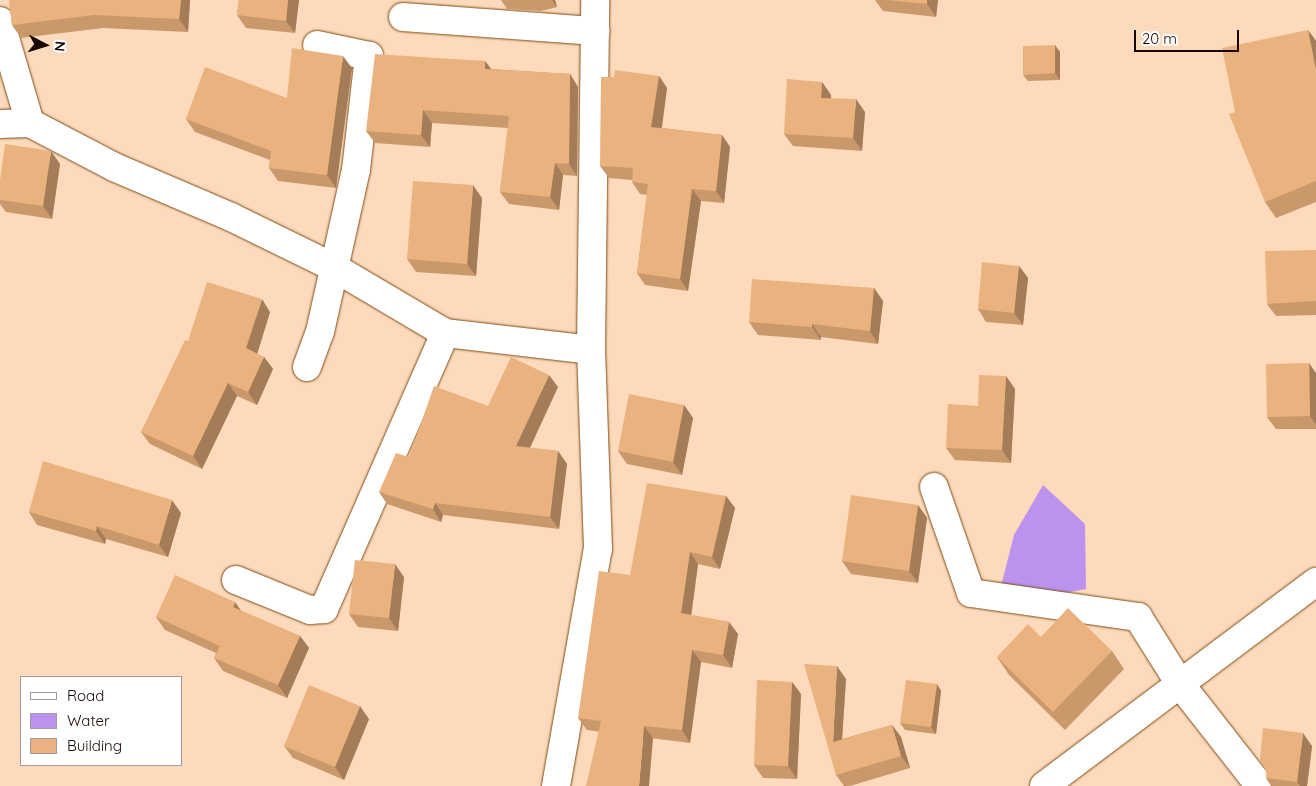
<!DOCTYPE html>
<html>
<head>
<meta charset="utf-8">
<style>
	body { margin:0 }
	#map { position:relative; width:1316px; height:786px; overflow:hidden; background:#fddabb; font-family:Quicksand,sans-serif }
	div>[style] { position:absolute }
	.water>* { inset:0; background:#bb93ef }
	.roads { filter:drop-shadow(0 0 1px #7c4b14) drop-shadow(0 0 1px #7c4b14) }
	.minor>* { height:28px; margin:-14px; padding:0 14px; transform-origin:14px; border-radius:14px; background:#fff }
	.wall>* { inset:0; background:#c9996c }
	.shaded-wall>* { inset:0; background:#a47d58 }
	.building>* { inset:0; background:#eab27e }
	span { translate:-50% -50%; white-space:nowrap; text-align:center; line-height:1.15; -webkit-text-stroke:4.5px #fff; paint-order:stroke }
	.legend { position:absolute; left:20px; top:676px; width:162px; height:90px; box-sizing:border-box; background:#fff; border:1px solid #a39b99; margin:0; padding:6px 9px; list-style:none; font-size:15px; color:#180600 }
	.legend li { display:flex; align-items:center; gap:10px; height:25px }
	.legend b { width:25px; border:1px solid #a39b99 }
	.north { position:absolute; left:20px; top:20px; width:50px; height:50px; -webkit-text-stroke:4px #fff; paint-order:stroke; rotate:95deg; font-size:14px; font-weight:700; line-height:20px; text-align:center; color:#180600 }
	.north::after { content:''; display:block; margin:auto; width:18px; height:22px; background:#180600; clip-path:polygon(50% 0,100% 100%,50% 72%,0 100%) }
	.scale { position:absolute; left:1134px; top:30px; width:105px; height:22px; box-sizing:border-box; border:2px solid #180600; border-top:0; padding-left:6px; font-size:15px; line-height:18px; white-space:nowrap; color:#180600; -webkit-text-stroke:4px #fff; paint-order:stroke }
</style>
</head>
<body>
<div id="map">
	<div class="water">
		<div style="clip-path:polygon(1043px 485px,1085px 524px,1086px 589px,996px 606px,1014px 535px)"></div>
	</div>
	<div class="roads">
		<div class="minor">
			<div style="left:403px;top:17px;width:193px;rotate:4.2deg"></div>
			<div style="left:0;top:21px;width:106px;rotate:73.6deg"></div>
			<div style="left:0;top:124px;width:30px;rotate:-2deg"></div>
			<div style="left:30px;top:123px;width:95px;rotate:27.6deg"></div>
			<div style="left:114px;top:167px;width:127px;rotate:23.1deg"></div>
			<div style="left:231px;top:217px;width:116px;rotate:26.1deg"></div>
			<div style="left:335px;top:268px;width:128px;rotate:30.6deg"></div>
			<div style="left:445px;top:333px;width:147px;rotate:6.6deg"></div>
			<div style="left:307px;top:367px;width:37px;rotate:-70deg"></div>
			<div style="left:320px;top:332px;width:166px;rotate:-77.5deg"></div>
			<div style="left:356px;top:170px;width:115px;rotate:-83.5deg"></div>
			<div style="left:369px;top:56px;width:53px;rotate:-168.1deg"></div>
			<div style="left:934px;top:487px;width:112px;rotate:70.8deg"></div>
			<div style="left:971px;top:593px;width:169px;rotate:8.2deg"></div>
			<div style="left:1138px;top:617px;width:79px;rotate:57.9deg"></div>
			<div style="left:1180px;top:684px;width:130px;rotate:51.9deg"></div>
			<div style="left:236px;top:580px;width:80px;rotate:22.1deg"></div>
			<div style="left:310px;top:610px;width:14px;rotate:-4deg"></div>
			<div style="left:324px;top:609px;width:301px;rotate:-66.3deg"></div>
			<div style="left:556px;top:786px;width:241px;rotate:-80deg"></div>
			<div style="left:598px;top:549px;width:199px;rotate:-92deg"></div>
			<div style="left:591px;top:350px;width:350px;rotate:-89.3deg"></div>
			<div style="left:1044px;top:786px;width:340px;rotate:-36.9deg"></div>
		</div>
	</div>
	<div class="wall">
		<div style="clip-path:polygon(9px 0,190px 0,188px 32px,103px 28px,21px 38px,12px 25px)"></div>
		<div style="clip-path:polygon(239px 0,299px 0,295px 33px,246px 28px,237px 15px)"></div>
		<div style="clip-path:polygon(501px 0,555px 0,557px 7px,541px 11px,507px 9px)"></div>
		<div style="clip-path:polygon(875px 0,938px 0,936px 17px,883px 11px)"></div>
		<div style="clip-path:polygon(1308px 30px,1316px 41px,1316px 202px,1276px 218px,1265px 202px,1235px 112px)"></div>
		<div style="clip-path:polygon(1060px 52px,1060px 80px,1028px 81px,1023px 75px)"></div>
		<div style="clip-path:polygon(485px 61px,491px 69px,570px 74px,578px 87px,577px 176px,563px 175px,559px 210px,509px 204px,500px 192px,508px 128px,432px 123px,430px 147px,375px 143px,366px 131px)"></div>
		<div style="clip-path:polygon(352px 68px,336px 188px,278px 181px,269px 168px,270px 160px,195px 132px,186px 119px,287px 98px)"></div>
		<div style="clip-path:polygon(659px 76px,667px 88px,662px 128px,722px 135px,730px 147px,724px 203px,701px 201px,688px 291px,645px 285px,637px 273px,647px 195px,640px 194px,632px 182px,632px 180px,609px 178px,600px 166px,614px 77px)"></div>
		<div style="clip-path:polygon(822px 82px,831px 95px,831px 98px,865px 112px,862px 151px,793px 146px,784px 134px)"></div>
		<div style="clip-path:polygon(60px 164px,52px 219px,6px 212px,0 204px,0 180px)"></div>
		<div style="clip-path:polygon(482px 198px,476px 276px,416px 272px,407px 259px)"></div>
		<div style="clip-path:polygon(1316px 250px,1316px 315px,1276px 316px,1267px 304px)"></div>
		<div style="clip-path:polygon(1019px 266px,1028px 278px,1023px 325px,986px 322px,978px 309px)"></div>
		<div style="clip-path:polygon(874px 288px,883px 301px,878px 344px,821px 337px,821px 340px,758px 335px,749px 322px)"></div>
		<div style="clip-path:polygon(270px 312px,257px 354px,264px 357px,273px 369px,257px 405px,237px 396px,202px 469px,150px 444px,141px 432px,188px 341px)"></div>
		<div style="clip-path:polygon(1316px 373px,1316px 429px,1276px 429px,1267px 417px)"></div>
		<div style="clip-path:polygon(1006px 376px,1015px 389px,1011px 463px,955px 460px,946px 448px)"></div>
		<div style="clip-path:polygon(558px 387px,530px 448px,558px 451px,567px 464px,559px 529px,443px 515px,441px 522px,387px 504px,379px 492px,409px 457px,488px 406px)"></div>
		<div style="clip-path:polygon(684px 405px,693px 418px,682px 475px,627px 464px,618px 451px)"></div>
		<div style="clip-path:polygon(726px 496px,735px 508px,720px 569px,698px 564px,691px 615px,729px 622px,738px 634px,732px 668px,701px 662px,690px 743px,587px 730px,578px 718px,630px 575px)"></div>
		<div style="clip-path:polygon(918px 505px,927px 518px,918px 583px,851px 574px,842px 561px)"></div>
		<div style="clip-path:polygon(29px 512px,181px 513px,168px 557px,106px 539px,105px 544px,37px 525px)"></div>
		<div style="clip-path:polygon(404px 577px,398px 631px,358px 627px,349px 614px)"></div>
		<div style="clip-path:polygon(241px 611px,300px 636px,309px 648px,287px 698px,223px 671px,214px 658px,216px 653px,165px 630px,156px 617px)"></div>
		<div style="clip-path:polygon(1112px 651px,1124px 669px,1065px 730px,1009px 675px,997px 657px)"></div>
		<div style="clip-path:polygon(846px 679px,842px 739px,892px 725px,901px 737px,910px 768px,850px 786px,844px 786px,836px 775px)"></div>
		<div style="clip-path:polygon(792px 682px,801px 694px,797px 779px,763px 778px,754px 765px)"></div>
		<div style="clip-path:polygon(937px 684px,941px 691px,936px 734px,905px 730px,900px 723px)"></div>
		<div style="clip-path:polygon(369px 719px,344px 780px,293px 758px,284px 746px)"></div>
		<div style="clip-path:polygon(1312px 746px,1307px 786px,1271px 786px,1266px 778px)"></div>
	</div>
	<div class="shaded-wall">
		<div style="clip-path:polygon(181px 0,190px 0,188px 32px,179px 19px)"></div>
		<div style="clip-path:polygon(288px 0,299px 0,295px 33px,286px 21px)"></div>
		<div style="clip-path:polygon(552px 0,555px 0,557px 7px)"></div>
		<div style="clip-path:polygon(927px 0,938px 0,936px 17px,927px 4px)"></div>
		<div style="clip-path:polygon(1308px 30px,1316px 41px,1316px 70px)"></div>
		<div style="clip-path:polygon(1055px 45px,1060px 52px,1060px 80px,1055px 73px)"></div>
		<div style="clip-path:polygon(343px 56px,352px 68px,336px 188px,327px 175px)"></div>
		<div style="clip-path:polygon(485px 61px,494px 73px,485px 69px)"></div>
		<div style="clip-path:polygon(570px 74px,578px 87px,577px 176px,569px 164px)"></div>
		<div style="clip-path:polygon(659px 76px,667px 88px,660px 139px,651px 127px)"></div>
		<div style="clip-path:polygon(822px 82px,831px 95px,830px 110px,821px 98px)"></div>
		<div style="clip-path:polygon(856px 99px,865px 112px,862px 151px,853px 138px)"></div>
		<div style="clip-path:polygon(423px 110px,432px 123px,430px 147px,421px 135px)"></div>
		<div style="clip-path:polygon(722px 135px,730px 147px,724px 203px,716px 191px)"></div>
		<div style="clip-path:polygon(51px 151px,60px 164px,52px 219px,43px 206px)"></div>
		<div style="clip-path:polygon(555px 163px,563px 175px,559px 210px,550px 197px)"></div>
		<div style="clip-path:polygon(473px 185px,482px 198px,476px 276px,467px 264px)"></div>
		<div style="clip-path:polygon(692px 189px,701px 201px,688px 291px,680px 279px)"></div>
		<div style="clip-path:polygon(1019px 266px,1028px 278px,1023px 325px,1014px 313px)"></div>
		<div style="clip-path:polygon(874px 288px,883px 301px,878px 344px,870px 331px)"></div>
		<div style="clip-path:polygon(262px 299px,270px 312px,255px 361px,246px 348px)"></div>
		<div style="clip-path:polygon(812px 324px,821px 337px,821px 340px,812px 327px)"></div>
		<div style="clip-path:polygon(264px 357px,273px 369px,257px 405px,248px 392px)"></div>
		<div style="clip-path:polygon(1309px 363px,1316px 373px,1316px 424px,1310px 416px)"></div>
		<div style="clip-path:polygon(549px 375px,558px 387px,525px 458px,516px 446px)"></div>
		<div style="clip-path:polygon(1006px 376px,1015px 389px,1011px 463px,1002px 450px)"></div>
		<div style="clip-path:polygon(228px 383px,237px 396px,202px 469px,193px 456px)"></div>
		<div style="clip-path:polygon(684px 405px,693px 418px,682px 475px,673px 462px)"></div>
		<div style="clip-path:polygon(558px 451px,567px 464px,559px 529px,550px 517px)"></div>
		<div style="clip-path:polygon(726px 496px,735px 508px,720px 569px,712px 557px)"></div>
		<div style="clip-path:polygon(172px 500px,181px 513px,168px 557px,159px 545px)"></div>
		<div style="clip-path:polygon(435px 503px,443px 515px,441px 522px,433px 509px)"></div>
		<div style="clip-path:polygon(918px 505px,927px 518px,918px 583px,909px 571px)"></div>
		<div style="clip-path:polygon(97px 526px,106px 539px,105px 544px,96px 531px)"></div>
		<div style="clip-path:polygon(690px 552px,698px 564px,690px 625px,681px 613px)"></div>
		<div style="clip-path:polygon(395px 564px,404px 577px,398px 631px,389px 618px)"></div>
		<div style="clip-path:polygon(235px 602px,244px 615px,233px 607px)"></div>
		<div style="clip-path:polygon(729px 622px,738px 634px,732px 668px,723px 655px)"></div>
		<div style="clip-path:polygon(300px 636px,309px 648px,287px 698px,278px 685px)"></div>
		<div style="clip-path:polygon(692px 650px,701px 662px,690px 743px,682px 730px)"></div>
		<div style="clip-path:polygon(837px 666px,846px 679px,841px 755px,833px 742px)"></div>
		<div style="clip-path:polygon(792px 682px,801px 694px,797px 779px,788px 766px)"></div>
		<div style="clip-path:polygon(937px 684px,941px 691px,936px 734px,931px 727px)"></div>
		<div style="clip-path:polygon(360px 706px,369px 719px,344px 780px,335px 767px)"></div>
		<div style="clip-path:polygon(892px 725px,901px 737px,910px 768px,901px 756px)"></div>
		<div style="clip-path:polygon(644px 726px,653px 738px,649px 786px,639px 786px)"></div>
		<div style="clip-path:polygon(1303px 733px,1312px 746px,1307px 786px,1300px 786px,1297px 782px)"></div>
	</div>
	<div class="building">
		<div style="clip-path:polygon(9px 0,181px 0,179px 19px,94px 15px,12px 25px)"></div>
		<div style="clip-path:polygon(239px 0,288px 0,286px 21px,237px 15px)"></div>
		<div style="clip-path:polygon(888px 0,927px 0,927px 4px)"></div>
		<div style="clip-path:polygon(1308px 30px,1316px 70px,1316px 181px,1265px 202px,1229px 114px,1235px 112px,1222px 48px)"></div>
		<div style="clip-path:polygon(1055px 45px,1055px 73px,1023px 75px,1023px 46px)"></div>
		<div style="clip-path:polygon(292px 48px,343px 56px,327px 175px,269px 168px,271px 151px,186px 119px,205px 67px,287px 98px)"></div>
		<div style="clip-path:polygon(375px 54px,485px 61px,485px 69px,570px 74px,569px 164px,555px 163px,550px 197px,500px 192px,509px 116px,423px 110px,421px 135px,366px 131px)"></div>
		<div style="clip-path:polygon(615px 70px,659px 76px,651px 127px,722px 135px,716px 191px,692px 189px,680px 279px,637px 273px,648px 184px,632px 182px,633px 168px,600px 166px,601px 77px,614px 77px)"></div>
		<div style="clip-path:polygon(787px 79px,822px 82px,821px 98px,856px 99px,853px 138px,784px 134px)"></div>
		<div style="clip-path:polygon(5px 144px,51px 151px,43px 206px,0 200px,0 180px)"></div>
		<div style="clip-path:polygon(413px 181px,473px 185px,467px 264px,407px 259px)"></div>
		<div style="clip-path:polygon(1316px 250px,1316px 301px,1267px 304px,1265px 251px)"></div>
		<div style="clip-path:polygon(982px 262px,1019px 266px,1014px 313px,978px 309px)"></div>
		<div style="clip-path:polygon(752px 279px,874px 288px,870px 331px,812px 324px,812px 327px,749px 322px)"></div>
		<div style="clip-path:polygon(207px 282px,262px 299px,246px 348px,264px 357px,248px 392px,228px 383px,193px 456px,141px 432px,185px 340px,188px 341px)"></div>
		<div style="clip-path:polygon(511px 357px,549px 375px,516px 446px,558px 451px,550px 517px,435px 503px,433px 509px,379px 492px,396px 453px,409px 457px,434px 386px,488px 406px)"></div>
		<div style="clip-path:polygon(1309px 363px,1310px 416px,1267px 417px,1266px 364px)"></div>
		<div style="clip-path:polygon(979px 375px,1006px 376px,1002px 450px,946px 448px,948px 404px,978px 406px)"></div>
		<div style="clip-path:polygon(629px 394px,684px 405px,673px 462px,618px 451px)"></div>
		<div style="clip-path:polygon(43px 461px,172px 500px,159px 545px,97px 526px,96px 531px,29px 512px)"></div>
		<div style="clip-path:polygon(647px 483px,726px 496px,712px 557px,690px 552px,681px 613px,729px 622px,723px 655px,692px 650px,682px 730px,644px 726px,639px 786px,586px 786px,601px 721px,578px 718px,599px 571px,630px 575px)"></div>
		<div style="clip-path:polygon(851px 495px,918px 505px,909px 571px,842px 561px)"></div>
		<div style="clip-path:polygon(355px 560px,395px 564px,389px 618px,349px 614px)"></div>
		<div style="clip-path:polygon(175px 575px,235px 602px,233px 607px,300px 636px,278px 685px,214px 658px,220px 646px,156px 617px)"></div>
		<div style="clip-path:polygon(1068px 608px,1112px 651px,1053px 712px,997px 657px,1028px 624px,1041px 637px)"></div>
		<div style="clip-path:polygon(804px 664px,837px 666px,833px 742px,892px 725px,901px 756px,836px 775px)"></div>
		<div style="clip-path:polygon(757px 680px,792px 682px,788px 766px,754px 765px)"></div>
		<div style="clip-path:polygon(906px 680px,937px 684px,931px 727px,900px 723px)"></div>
		<div style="clip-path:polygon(309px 685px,360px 706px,335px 767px,284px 746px)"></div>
		<div style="clip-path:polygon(1263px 728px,1303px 733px,1297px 782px,1266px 778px,1266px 771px,1260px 759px)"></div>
	</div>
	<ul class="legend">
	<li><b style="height:6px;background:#fff"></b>Road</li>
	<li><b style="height:14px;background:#bb93ef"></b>Water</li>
	<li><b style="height:14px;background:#eab27e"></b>Building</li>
	</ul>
	<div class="north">N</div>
	<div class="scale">20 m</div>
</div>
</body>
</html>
